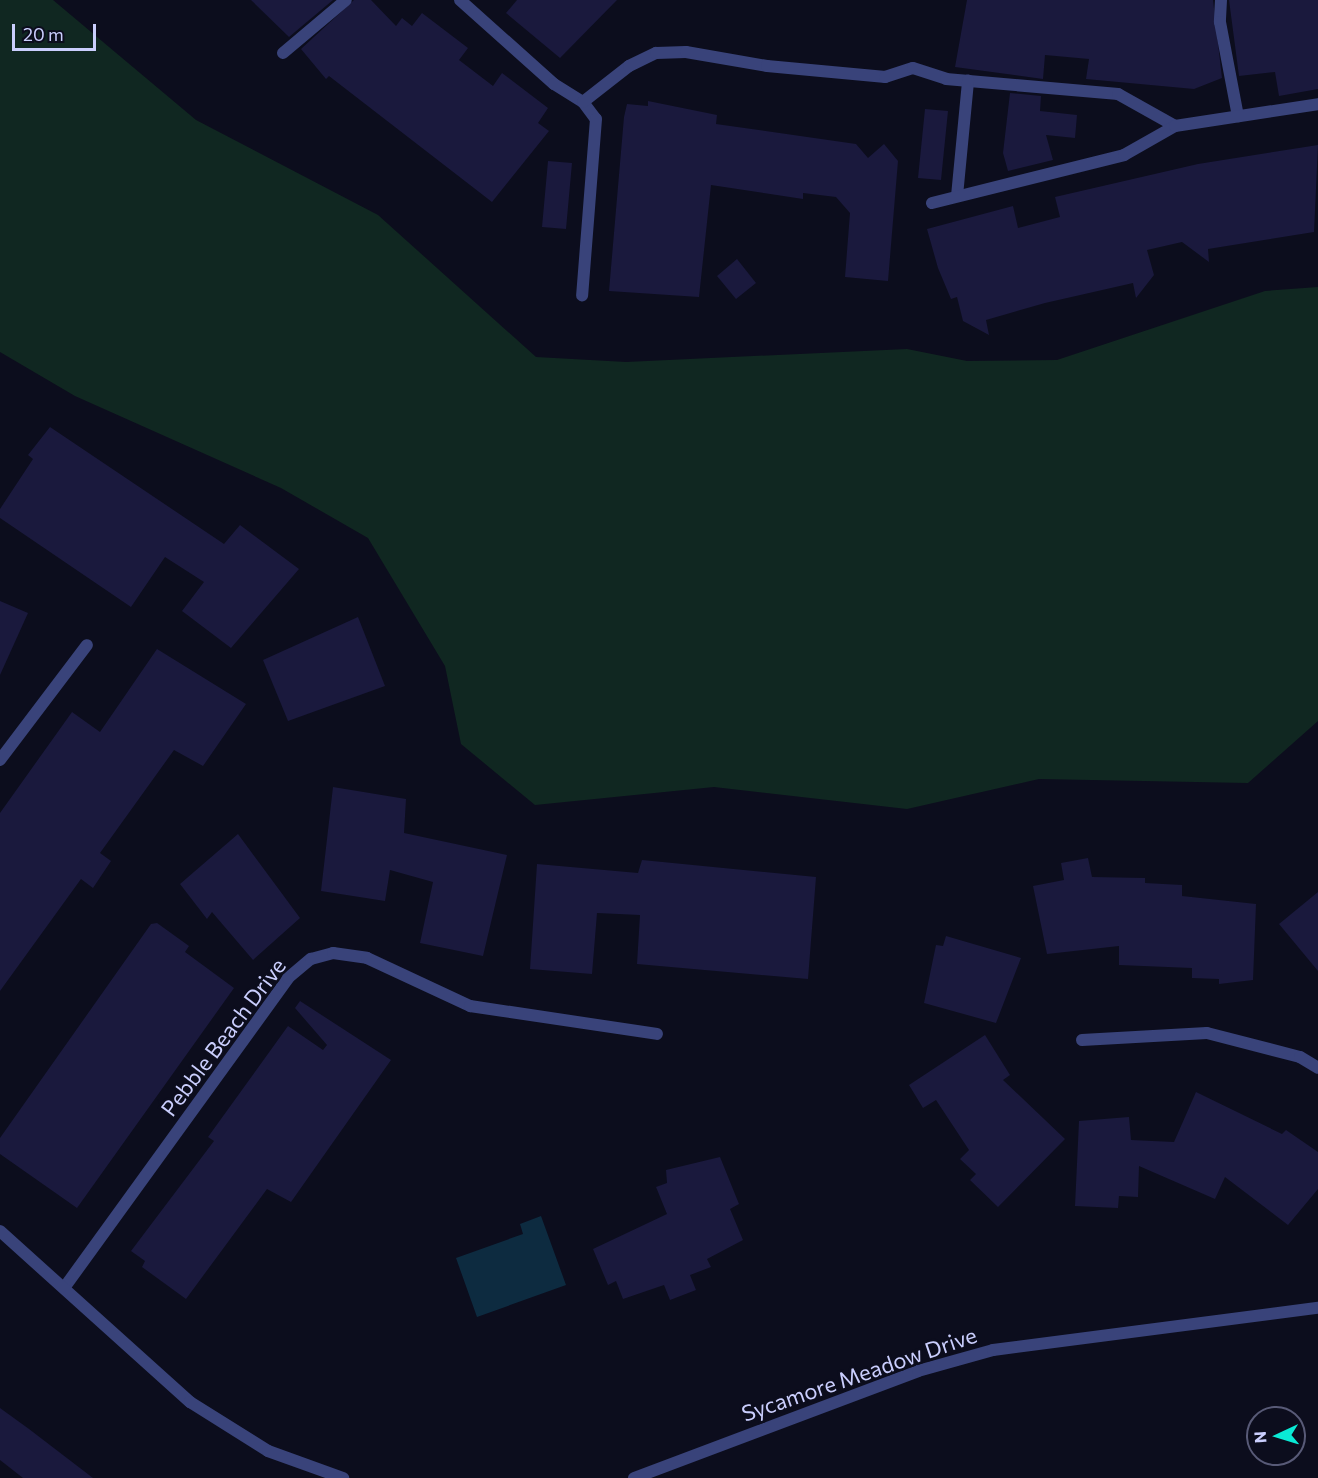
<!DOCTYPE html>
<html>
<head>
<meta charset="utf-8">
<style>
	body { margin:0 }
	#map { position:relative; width:1318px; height:1478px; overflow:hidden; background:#0c0d1d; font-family:Commissioner,sans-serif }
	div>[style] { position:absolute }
	.green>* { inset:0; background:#102721 }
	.water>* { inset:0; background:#0d2b40 }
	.building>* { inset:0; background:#1a193d }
	.service>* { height:12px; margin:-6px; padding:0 6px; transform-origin:6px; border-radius:6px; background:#39437a }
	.minor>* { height:12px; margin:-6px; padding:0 6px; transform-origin:6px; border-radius:6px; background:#39437a }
	.tertiary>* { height:12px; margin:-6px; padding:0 6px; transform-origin:6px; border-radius:6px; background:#39437a }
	span { translate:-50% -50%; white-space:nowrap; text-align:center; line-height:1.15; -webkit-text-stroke:5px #0c0d1d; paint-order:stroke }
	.street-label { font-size:22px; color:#cacefd }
	.north { position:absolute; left:1246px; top:1406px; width:60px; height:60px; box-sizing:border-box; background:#0c0d1d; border:2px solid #585a77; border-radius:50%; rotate:266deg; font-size:16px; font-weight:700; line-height:24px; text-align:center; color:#cacefd }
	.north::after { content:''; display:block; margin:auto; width:21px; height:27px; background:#0aead5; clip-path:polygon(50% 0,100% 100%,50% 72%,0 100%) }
	.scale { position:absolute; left:12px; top:24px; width:84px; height:27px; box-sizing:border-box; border:3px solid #cacefd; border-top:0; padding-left:8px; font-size:18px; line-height:21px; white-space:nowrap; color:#cacefd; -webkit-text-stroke:4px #0c0d1d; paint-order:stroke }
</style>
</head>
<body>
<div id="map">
	<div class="green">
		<div style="clip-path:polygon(0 0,53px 0,196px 120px,378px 215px,536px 357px,626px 362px,907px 349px,967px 361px,1057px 360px,1265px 291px,1318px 287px,1318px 721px,1248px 783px,1039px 779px,907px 809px,714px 787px,535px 805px,461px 744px,445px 666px,368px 538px,281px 488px,75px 396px,0 352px)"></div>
	</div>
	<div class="water">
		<div style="clip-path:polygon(541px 1216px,566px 1285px,477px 1317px,456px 1258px,523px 1234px,520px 1224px)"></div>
	</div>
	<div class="building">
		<div style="clip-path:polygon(251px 0,333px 0,289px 37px)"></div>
		<div style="clip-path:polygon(354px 0,371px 0,396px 26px,402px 18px,412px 26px,422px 13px,468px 48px,459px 60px,493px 86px,502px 73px,548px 108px,538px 123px,549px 131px,492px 202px,329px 76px,326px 79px,301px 49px)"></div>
		<div style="clip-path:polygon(517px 0,617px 0,560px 58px,506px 13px)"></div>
		<div style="clip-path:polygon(967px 0,1213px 0,1222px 78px,1194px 89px,1086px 79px,1089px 59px,1045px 55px,1043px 79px,955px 67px)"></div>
		<div style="clip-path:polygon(1229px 0,1318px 0,1318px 89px,1279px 96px,1275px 72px,1239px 76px)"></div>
		<div style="clip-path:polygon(1010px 93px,1041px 96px,1040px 111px,1077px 115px,1075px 138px,1046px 135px,1053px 160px,1008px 171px,1003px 153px)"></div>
		<div style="clip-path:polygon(648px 101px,717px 115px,716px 124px,856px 144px,868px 158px,884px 144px,898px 161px,888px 281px,845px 277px,850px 213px,836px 197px,803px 193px,803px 199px,711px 185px,699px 297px,609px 291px,624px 117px,627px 104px,648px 106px)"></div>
		<div style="clip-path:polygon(925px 109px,948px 111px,941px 180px,918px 178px)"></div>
		<div style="clip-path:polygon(1318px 145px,1314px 232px,1208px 249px,1209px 262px,1182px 242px,1147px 250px,1154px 275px,1136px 298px,1133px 283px,1045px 303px,986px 320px,989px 335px,963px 321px,957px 297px,951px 299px,938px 268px,927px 229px,1013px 206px,1018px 228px,1060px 217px,1055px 197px,1198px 164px)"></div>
		<div style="clip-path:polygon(548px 161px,572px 163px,566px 229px,542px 227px)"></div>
		<div style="clip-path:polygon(737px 259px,756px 283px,736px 299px,717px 276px)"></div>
		<div style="clip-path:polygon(50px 427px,224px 544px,240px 525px,299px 569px,231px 648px,182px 611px,204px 582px,165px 557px,131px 607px,0 518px,0 509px,33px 459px,28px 455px)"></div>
		<div style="clip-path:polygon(0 601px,28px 613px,0 675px)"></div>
		<div style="clip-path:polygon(358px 617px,385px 686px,288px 721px,263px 660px)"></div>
		<div style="clip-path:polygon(157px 649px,246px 704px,203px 766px,174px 750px,100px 853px,111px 861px,93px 888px,81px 879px,0 991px,0 813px,72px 712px,100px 732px)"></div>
		<div style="clip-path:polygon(333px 787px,406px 799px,404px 833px,507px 855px,483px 956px,420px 943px,433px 882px,390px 870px,385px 901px,321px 891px)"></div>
		<div style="clip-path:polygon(238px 834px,300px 918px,253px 960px,212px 912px,207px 919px,180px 884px)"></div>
		<div style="clip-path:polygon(1088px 858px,1092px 877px,1145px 878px,1145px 883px,1182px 885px,1182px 896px,1256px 904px,1253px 980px,1219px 984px,1219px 979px,1192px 978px,1192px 968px,1119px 965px,1119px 946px,1047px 954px,1033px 886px,1064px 880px,1061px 863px)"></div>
		<div style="clip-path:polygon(642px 860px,816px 877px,808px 979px,637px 964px,640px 915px,597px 913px,592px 974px,530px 969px,537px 864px,638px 873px)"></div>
		<div style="clip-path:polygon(1318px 892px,1318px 971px,1279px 924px)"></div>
		<div style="clip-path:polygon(157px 923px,189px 946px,185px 952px,234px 988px,77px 1208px,0 1154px,0 1138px,151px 924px)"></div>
		<div style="clip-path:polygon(946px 936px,1021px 958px,996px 1023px,924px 1003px,936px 945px,943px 946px)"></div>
		<div style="clip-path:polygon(300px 1001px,391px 1060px,291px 1202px,267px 1189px,186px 1299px,142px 1267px,145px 1261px,131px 1251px,214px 1141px,208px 1137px,288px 1026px,323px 1050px,327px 1045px,295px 1008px)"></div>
		<div style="clip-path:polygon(985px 1035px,1010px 1075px,1003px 1080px,1065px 1139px,998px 1207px,970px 1180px,976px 1174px,960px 1159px,969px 1150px,936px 1100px,923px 1108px,909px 1085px)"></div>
		<div style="clip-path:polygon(1196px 1092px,1282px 1134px,1286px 1130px,1318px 1152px,1318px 1189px,1288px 1225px,1225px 1177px,1215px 1199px,1139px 1166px,1138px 1197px,1119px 1196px,1118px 1208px,1075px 1206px,1079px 1121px,1129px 1117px,1131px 1140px,1174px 1142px)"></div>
		<div style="clip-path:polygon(720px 1157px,739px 1204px,730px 1209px,743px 1240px,707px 1259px,711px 1267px,690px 1275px,696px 1290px,670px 1300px,664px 1285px,623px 1299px,616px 1281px,608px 1285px,593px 1249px,667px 1214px,656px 1187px,667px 1183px,666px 1170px)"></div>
		<div style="clip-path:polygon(0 1408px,29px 1429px,93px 1478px,23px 1478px,0 1460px)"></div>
	</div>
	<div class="service">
		<div style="left:460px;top:0;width:126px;rotate:41.8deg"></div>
		<div style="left:554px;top:84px;width:34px;rotate:32deg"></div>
		<div style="left:583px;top:102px;width:21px;rotate:53deg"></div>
		<div style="left:596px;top:119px;width:177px;rotate:94.5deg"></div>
		<div style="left:1221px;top:0;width:22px;rotate:93deg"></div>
		<div style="left:1220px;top:22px;width:96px;rotate:79.2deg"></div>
		<div style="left:283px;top:53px;width:82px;rotate:-40.1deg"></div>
		<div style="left:583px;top:102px;width:58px;rotate:-38deg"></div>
		<div style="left:629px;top:66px;width:30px;rotate:-26deg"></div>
		<div style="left:656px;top:53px;width:30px;rotate:-2deg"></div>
		<div style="left:686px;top:52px;width:82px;rotate:9.8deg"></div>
		<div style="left:767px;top:66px;width:119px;rotate:5.3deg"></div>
		<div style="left:885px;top:77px;width:29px;rotate:-18deg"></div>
		<div style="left:913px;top:68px;width:35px;rotate:18deg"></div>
		<div style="left:946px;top:79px;width:173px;rotate:5deg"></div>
		<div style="left:1118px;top:94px;width:65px;rotate:29.3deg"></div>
		<div style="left:957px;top:196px;width:116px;rotate:-84.5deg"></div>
		<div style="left:932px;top:203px;width:198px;rotate:-14deg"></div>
		<div style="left:1124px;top:155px;width:59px;rotate:-29.6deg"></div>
		<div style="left:1175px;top:126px;width:145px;rotate:-8.7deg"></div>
	</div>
	<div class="minor">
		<div style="left:0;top:760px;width:144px;rotate:-52.9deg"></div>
		<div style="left:1082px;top:1040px;width:125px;rotate:-3.2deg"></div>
		<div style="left:1207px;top:1033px;width:96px;rotate:14.5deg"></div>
		<div style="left:1300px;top:1057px;width:21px;rotate:31deg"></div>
		<div style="left:64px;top:1288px;width:382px;rotate:-54.1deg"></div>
		<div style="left:288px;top:978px;width:30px;rotate:-40deg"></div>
		<div style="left:311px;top:959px;width:23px;rotate:-15deg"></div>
		<div style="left:333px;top:953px;width:34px;rotate:8deg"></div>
		<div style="left:367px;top:958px;width:114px;rotate:25deg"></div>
		<div style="left:470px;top:1006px;width:189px;rotate:8.5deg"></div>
	</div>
	<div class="tertiary">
		<div style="left:0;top:1231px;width:256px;rotate:42deg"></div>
		<div style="left:190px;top:1402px;width:92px;rotate:32.1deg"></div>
		<div style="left:268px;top:1451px;width:80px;rotate:19.8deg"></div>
		<div style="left:634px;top:1478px;width:303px;rotate:-20.6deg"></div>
		<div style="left:918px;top:1371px;width:78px;rotate:-15.6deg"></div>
		<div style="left:993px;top:1350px;width:328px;rotate:-7.4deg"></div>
	</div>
	<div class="street-label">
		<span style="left:223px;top:1037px;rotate:-53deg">Pebble Beach Drive</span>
		<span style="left:859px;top:1374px;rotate:-19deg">Sycamore Meadow Drive</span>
	</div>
	<div class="north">N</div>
	<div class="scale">20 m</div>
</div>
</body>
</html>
